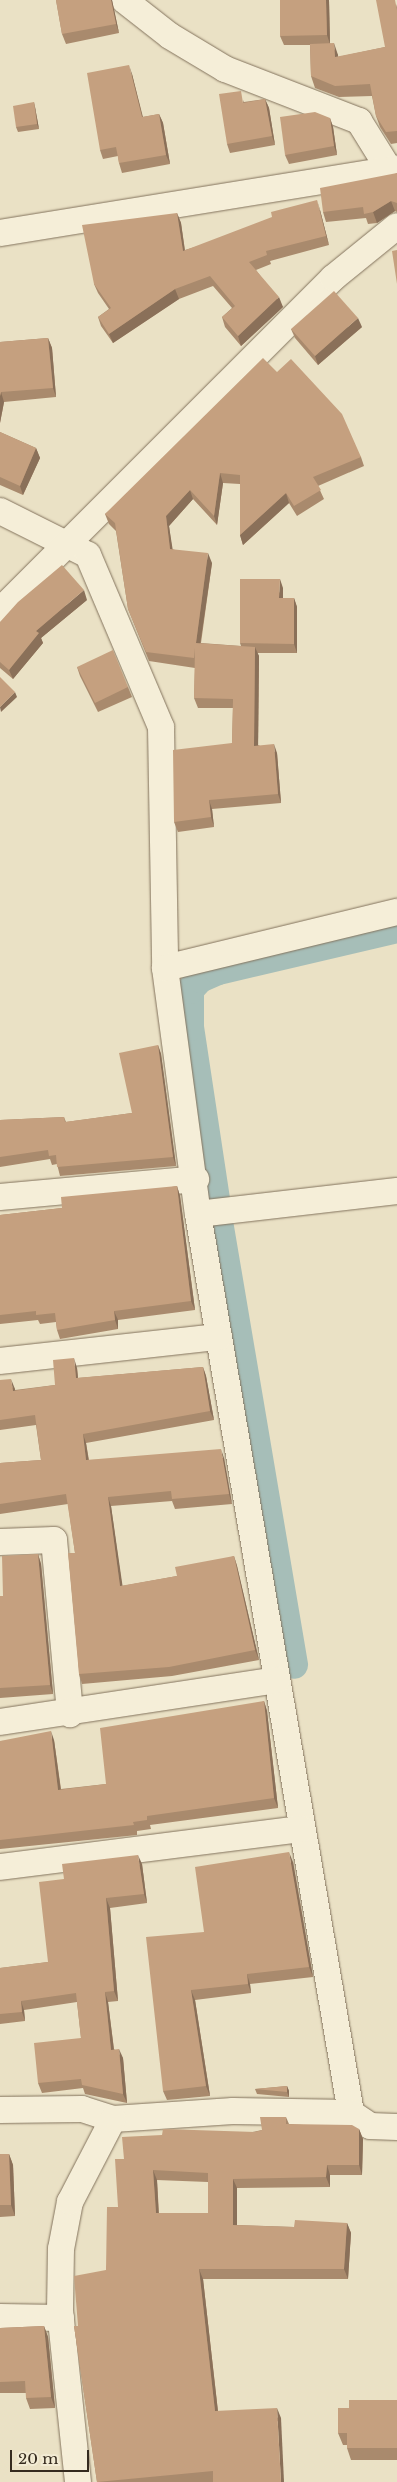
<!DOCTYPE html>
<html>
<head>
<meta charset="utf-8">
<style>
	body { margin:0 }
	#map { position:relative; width:397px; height:2482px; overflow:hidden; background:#eae1c5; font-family:"Libre Baskerville",serif }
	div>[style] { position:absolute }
	.canal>* { height:28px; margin:-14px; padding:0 14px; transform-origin:14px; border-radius:14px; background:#a6beb8 }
	.roads { filter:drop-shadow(0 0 1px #83735d) drop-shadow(0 0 1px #83735d) }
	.minor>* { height:26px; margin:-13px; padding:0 13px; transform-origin:13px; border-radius:13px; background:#f5eed8 }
	.wall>* { inset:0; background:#a98a6d }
	.shaded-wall>* { inset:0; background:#8a7059 }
	.building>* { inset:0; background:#c5a07f }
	span { translate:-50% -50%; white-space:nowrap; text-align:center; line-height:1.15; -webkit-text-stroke:4.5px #f2ebd4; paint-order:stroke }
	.scale { position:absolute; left:10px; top:2450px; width:79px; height:22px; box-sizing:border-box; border:2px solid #352b1f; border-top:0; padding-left:6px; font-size:15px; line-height:18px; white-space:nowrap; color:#352b1f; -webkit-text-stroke:4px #f2ebd4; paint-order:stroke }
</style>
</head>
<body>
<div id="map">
	<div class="canal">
		<div style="left:216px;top:1199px;width:174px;rotate:-98.6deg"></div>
		<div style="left:190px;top:1027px;width:37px;rotate:-90deg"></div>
		<div style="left:190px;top:990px;width:15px;rotate:-48deg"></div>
		<div style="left:200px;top:979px;width:20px;rotate:-24deg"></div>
		<div style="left:218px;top:971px;width:184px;rotate:-13.2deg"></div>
		<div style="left:220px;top:1227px;width:444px;rotate:80.4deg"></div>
	</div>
	<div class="roads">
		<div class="minor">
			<div style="left:124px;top:0;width:58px;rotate:38deg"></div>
			<div style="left:170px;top:36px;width:64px;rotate:31deg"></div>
			<div style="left:225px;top:69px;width:144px;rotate:21.2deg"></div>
			<div style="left:359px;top:121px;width:59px;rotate:58.2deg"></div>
			<div style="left:0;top:233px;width:402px;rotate:-9.2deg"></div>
			<div style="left:0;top:511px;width:98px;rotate:26.6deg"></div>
			<div style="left:88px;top:555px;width:187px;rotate:67deg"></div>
			<div style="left:161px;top:727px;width:241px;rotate:89deg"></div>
			<div style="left:165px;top:968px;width:248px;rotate:82.4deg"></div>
			<div style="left:198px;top:1214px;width:912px;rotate:80.34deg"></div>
			<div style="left:0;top:611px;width:471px;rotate:-45deg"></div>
			<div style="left:333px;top:278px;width:82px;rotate:-39.1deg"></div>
			<div style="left:165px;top:968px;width:239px;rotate:-13.6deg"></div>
			<div style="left:0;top:1197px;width:197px;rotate:-5.2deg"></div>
			<div style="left:198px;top:1214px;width:200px;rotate:-6.6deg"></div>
			<div style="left:0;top:1361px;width:220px;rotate:-6.3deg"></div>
			<div style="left:0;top:1542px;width:54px;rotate:-2.1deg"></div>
			<div style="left:54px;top:1540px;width:175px;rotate:84.7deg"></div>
			<div style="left:0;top:1722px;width:280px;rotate:-8.6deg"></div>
			<div style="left:0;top:1867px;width:304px;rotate:-7.2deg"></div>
			<div style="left:0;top:2110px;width:82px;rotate:-0.7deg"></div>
			<div style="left:82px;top:2109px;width:33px;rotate:18deg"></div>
			<div style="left:113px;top:2119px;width:120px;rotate:-3.8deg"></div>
			<div style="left:233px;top:2111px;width:118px;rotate:1deg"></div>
			<div style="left:351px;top:2113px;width:23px;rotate:34deg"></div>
			<div style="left:370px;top:2126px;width:27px;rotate:2deg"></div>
			<div style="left:0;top:2317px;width:61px;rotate:0.9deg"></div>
			<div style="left:78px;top:2482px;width:172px;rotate:-96deg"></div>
			<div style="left:60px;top:2311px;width:62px;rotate:-89.1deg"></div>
			<div style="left:61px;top:2249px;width:48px;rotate:-79.2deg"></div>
			<div style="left:70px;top:2202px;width:93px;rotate:-62.6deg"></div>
		</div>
	</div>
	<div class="wall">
		<div style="clip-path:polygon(56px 0,112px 0,119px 33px,66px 44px,62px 34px)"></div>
		<div style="clip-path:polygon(329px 0,330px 43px,338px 55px,338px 57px,385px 47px,397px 4px,397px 143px,391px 144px,380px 127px,376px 116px,372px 96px,339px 97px,315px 88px,311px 76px,310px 45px,284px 45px,280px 36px)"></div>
		<div style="clip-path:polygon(132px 74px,143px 117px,159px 114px,163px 123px,170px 164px,122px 173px,119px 163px,118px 156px,103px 159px,100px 150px)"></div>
		<div style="clip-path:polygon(265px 99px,269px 108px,275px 145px,230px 153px,227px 144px,244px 100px,244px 102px)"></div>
		<div style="clip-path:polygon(34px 102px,35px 107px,39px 129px,18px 132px,16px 127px)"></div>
		<div style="clip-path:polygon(330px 118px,333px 127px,337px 155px,289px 164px,285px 155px)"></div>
		<div style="clip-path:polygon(397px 173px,397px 212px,395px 211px,377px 223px,368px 224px,366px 218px,326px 222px,323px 212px)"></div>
		<div style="clip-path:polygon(320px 210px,329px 245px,270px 261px,271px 264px,256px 270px,283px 307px,241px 346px,225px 327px,222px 317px,232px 308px,213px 286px,179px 299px,113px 343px,101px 326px,98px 317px,109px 309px,98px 293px,94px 284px,177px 213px,181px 223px,185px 250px)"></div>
		<div style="clip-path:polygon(362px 327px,318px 365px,295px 338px,291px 329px)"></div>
		<div style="clip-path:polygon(48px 338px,52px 348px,56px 397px,4px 402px,0 423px,0 342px)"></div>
		<div style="clip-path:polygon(277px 372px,361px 457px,364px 466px,318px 486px,324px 499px,297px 516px,289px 503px,243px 545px,240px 535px,240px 484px,223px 483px,217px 525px,193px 499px,169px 526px,172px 549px,212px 563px,201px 643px,241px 646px,240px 643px,283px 588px,283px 598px,294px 598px,297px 607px,297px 653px,257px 653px,259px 656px,258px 745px,277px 753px,281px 803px,212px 809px,214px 827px,178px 832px,174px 822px,232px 743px,233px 708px,198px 708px,194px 698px,195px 668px,149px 661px,128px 609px,116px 531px,109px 524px,105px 514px)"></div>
		<div style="clip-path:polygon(0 432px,36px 448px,40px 458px,23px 495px,0 485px)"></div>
		<div style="clip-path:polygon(87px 600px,41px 638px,43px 643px,13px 679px,0 668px,0 622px)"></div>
		<div style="clip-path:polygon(77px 667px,128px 687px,132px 697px,98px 712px,80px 676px)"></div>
		<div style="clip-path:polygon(158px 1045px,161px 1054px,176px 1166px,60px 1176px,57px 1164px,52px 1165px,50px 1159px,0 1167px,0 1120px,64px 1117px,66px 1122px,132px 1113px)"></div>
		<div style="clip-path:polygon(177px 1186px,180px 1196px,195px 1310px,118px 1320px,118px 1329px,60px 1339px,57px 1330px,56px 1322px,40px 1324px,38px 1320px,0 1324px,0 1215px,62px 1208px)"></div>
		<div style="clip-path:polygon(203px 1367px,206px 1376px,214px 1420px,86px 1443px,89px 1460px,224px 1458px,232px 1504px,175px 1509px,172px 1501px,111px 1506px,122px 1586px,177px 1576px,234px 1556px,237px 1566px,259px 1660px,172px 1676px,82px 1684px,79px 1674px,75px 1553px,68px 1504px,0 1514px,0 1463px,41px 1460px,36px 1425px,0 1430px,0 1380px,15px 1389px,15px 1390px,55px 1385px,77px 1368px,78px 1378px)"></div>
		<div style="clip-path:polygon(38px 1554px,41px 1564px,53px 1694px,0 1698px,0 1596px,3px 1596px)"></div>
		<div style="clip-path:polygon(264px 1701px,267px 1711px,278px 1808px,150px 1825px,151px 1829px,137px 1831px,137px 1835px,0 1849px,0 1741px,54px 1740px,61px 1789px,106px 1784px)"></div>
		<div style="clip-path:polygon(293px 1862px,313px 1977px,250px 1984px,251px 1993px,195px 2000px,210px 2096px,167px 2100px,163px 2091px,204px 1932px)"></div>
		<div style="clip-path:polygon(142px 1864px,147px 1903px,110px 1908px,118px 2001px,108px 2002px,114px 2049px,123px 2058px,127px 2103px,85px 2094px,83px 2088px,42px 2093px,38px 2083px,81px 2038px,77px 2002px,24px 2010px,25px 2021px,0 2024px,0 1968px,48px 1962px,64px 1879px)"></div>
		<div style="clip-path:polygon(287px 2086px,289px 2091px,289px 2097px,257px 2094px,255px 2089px)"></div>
		<div style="clip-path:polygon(evenodd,286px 2117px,289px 2124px,359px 2129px,363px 2139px,362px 2175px,330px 2175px,330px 2187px,237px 2188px,237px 2225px,294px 2227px,347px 2223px,351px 2233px,348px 2279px,203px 2279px,218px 2411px,281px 2418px,213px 2482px,97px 2482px,74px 2326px,78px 2326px,106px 2270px,118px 2207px,124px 2159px,262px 2130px,286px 2117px,157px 2180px,208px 2182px,208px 2213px,159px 2213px,157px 2180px)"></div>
		<div style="clip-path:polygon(0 2154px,9px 2154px,13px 2165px,15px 2216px,0 2217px)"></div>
		<div style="clip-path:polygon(44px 2326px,48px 2337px,55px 2408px,30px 2409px,26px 2398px,26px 2393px,0 2393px,0 2328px)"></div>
		<div style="clip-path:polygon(397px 2400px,397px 2460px,351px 2460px,347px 2448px,347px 2445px,343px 2445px,338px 2433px,349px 2408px)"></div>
	</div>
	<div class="shaded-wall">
		<div style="clip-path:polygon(111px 0,112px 0,119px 33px,116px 24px)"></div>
		<div style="clip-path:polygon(326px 0,329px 0,330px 44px,327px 35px)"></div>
		<div style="clip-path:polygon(334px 43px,338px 55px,339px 69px,335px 57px)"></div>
		<div style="clip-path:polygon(129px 65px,132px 74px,145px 127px,142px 117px)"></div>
		<div style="clip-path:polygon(265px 99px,269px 108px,275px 145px,272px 136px)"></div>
		<div style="clip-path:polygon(34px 102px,35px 107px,39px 129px,37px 124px)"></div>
		<div style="clip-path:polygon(159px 114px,163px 123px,170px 164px,166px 155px)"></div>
		<div style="clip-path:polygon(330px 118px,333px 127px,337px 155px,334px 146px)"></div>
		<div style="clip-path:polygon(317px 200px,320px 210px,329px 245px,326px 236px)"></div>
		<div style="clip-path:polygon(391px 201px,395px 211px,377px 223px,373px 212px)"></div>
		<div style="clip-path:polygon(177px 213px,181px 223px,186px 260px,183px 251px)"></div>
		<div style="clip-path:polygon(175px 289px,179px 299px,113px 343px,109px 334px)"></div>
		<div style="clip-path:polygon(279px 297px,283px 307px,241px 346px,238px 336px)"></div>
		<div style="clip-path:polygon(358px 318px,362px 327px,318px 365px,315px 356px)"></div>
		<div style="clip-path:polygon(48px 338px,52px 348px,56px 397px,53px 388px)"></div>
		<div style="clip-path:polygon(1px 392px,4px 402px,0 423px,0 396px)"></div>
		<div style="clip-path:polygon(36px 448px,40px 458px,23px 495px,20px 486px)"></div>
		<div style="clip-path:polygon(220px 473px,223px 483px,217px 525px,214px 516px)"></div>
		<div style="clip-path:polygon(190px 490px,193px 499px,169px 526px,174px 558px,170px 549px,166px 516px)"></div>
		<div style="clip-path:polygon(286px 493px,289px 503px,243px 545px,240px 535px)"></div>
		<div style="clip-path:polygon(208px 553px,212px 563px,199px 652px,196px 643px)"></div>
		<div style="clip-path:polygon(280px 579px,283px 588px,283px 607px,279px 598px)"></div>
		<div style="clip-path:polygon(84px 590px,87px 600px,41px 638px,43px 643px,13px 679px,9px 670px,36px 631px)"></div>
		<div style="clip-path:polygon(294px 598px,297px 607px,297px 653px,294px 644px)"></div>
		<div style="clip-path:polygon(255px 647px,259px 656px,258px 755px,254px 746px)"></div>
		<div style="clip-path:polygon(15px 692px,17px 697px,1px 712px,0 707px)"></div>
		<div style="clip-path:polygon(274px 744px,277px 753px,281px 803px,278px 794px)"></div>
		<div style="clip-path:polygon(209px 800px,212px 809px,214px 827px,211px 817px)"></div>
		<div style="clip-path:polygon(158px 1045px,161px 1054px,176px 1166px,173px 1157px)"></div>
		<div style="clip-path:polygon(177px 1186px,180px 1196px,195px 1310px,191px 1301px)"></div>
		<div style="clip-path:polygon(114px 1311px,118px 1320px,118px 1329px,115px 1320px)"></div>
		<div style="clip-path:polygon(74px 1358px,77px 1368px,79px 1388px,76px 1378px)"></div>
		<div style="clip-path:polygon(203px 1367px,206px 1376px,214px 1420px,210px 1411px)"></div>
		<div style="clip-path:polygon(11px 1379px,15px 1389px,16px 1400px,13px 1391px)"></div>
		<div style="clip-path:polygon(83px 1434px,86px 1443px,90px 1470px,86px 1460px)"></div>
		<div style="clip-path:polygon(221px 1449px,224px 1458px,232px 1504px,229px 1494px)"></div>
		<div style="clip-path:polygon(108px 1497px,111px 1506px,124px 1596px,120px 1586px)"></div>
		<div style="clip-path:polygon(38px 1554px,41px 1564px,53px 1694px,50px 1685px)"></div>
		<div style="clip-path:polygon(234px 1556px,237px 1566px,259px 1660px,255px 1650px)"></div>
		<div style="clip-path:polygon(264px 1701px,267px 1711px,278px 1808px,274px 1798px)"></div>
		<div style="clip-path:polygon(51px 1731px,54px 1740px,62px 1799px,58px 1790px)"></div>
		<div style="clip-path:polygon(289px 1852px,293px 1862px,313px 1977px,309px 1967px)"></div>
		<div style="clip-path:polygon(138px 1855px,142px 1864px,147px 1903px,144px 1894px)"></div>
		<div style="clip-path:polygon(106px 1898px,110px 1908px,118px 2001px,114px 1991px)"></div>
		<div style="clip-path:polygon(247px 1974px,250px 1984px,251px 1993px,248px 1984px)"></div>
		<div style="clip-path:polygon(191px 1990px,195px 2000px,210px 2096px,206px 2086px)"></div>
		<div style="clip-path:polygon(105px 1992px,108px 2002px,115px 2059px,111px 2050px)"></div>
		<div style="clip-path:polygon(21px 2001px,24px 2010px,25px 2021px,22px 2012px)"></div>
		<div style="clip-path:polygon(119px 2049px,123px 2058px,127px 2103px,123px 2094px)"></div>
		<div style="clip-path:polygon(287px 2086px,289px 2091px,289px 2097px,287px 2092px)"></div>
		<div style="clip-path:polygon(359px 2129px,363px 2139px,362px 2175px,359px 2165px)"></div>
		<div style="clip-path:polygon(9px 2154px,13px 2165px,15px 2216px,11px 2205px)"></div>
		<div style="clip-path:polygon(327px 2165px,330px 2175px,330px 2187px,326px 2177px)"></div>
		<div style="clip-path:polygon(153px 2170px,157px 2180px,159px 2223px,156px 2213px)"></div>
		<div style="clip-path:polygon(233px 2179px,237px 2188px,237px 2235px,233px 2225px)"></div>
		<div style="clip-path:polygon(347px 2223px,351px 2233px,348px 2279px,344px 2269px)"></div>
		<div style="clip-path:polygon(199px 2269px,203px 2279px,219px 2421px,215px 2411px)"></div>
		<div style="clip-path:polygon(44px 2326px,48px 2337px,55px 2408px,51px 2397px)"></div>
		<div style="clip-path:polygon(277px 2408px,281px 2418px,284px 2482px,281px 2482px)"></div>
	</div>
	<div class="building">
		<div style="clip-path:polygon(56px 0,111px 0,116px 24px,62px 34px)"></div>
		<div style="clip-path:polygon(280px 0,326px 0,327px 35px,280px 36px)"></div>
		<div style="clip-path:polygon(376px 0,395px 0,397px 10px,397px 131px,386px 132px,376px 116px,370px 84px,335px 86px,311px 76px,310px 44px,334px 43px,335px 57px,385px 47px)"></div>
		<div style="clip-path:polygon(129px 65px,142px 117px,159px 114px,166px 155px,119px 163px,116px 147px,100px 150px,87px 73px)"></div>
		<div style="clip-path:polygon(241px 91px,243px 103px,265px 99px,272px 136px,227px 144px,219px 94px)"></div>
		<div style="clip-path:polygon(34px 102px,37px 124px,16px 127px,13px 106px)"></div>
		<div style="clip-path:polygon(315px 112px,330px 118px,334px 146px,285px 155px,280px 117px)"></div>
		<div style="clip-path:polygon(397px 173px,397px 203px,391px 201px,373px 212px,364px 214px,363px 207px,323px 212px,320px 188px)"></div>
		<div style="clip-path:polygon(317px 200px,326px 236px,266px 251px,267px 255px,249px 262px,279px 297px,238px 336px,222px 317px,235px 306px,210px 276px,175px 289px,109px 334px,98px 317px,111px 308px,94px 284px,82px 225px,177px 213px,183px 251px,272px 217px,271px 212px)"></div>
		<div style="clip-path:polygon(397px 250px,397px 284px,392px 251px)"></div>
		<div style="clip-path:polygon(334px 291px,358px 318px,315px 356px,291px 329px)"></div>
		<div style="clip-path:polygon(48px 338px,53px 388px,1px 392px,0 396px,0 342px)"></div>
		<div style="clip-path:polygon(263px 358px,277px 372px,291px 359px,342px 414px,361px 457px,313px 477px,321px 490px,294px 506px,286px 493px,240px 535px,240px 475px,220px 473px,214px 516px,190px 490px,166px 516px,170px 549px,208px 553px,196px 643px,255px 647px,254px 746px,274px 744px,278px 794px,209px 800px,211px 817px,174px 822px,173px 750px,232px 743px,233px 699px,194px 698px,195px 648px,194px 658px,146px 652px,128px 609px,115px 523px,105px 514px)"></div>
		<div style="clip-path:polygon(0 432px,36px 448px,20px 486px,0 477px)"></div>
		<div style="clip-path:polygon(62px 565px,84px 590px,36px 631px,39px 633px,9px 670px,0 662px,0 622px,18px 602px)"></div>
		<div style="clip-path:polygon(240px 579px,280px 579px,279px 598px,294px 598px,294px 644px,240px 643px)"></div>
		<div style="clip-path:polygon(113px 650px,128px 687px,95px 703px,77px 667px)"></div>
		<div style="clip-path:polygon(0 677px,15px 692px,0 707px)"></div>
		<div style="clip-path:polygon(158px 1045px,173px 1157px,57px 1167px,56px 1155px,49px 1156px,48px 1150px,0 1157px,0 1120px,64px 1117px,65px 1122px,132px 1113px,119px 1053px)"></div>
		<div style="clip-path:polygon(177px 1186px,191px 1301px,114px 1311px,115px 1320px,57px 1330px,55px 1313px,36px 1315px,36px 1311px,0 1315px,0 1215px,62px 1208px,61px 1197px)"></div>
		<div style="clip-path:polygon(74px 1358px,76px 1378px,203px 1367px,210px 1411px,83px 1434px,86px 1460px,221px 1449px,229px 1494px,172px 1499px,171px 1491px,108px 1497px,120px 1586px,177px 1576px,175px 1567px,234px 1556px,255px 1650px,169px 1667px,79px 1674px,68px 1553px,75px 1553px,66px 1494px,0 1504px,0 1463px,41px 1460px,35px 1415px,0 1420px,0 1380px,11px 1379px,13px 1391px,55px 1385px,53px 1360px)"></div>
		<div style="clip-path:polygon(38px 1554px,50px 1685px,0 1688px,0 1596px,3px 1596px,2px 1556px)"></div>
		<div style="clip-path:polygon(264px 1701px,274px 1798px,147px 1816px,147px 1820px,133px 1822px,134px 1825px,0 1840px,0 1741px,51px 1731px,58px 1790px,106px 1784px,100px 1728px)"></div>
		<div style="clip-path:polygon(289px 1852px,309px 1967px,247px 1974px,248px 1984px,191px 1990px,206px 2086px,163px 2091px,146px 1937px,204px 1932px,195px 1867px)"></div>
		<div style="clip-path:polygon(138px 1855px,144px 1894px,106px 1898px,114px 1991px,105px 1992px,111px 2050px,119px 2049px,123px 2094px,82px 2085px,81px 2079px,38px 2083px,34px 2043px,81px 2038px,76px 1993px,21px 2001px,22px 2012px,0 2014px,0 1968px,48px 1962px,39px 1882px,64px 1879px,62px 1864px)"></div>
		<div style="clip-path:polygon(287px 2086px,287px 2092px,255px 2089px)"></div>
		<div style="clip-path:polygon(evenodd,260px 2117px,286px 2117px,286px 2124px,352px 2125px,359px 2129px,359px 2165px,327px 2165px,326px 2177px,233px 2179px,233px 2225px,294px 2227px,295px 2220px,347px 2223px,344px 2269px,199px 2269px,215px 2411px,277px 2408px,281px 2482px,213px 2482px,213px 2471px,97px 2482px,74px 2326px,78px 2326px,74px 2276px,106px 2270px,107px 2207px,118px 2207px,115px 2159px,124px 2159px,122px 2137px,162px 2135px,163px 2129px,255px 2132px,262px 2130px,260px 2117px,153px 2170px,208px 2173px,208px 2213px,156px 2213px,153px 2170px)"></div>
		<div style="clip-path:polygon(0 2154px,9px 2154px,11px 2205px,0 2205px)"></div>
		<div style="clip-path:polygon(44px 2326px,51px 2397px,26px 2398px,25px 2381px,0 2382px,0 2328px)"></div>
		<div style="clip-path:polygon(349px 2400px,397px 2400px,397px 2448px,347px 2448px,347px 2433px,338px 2433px,338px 2408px,349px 2408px)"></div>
	</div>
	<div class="scale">20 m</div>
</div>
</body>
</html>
